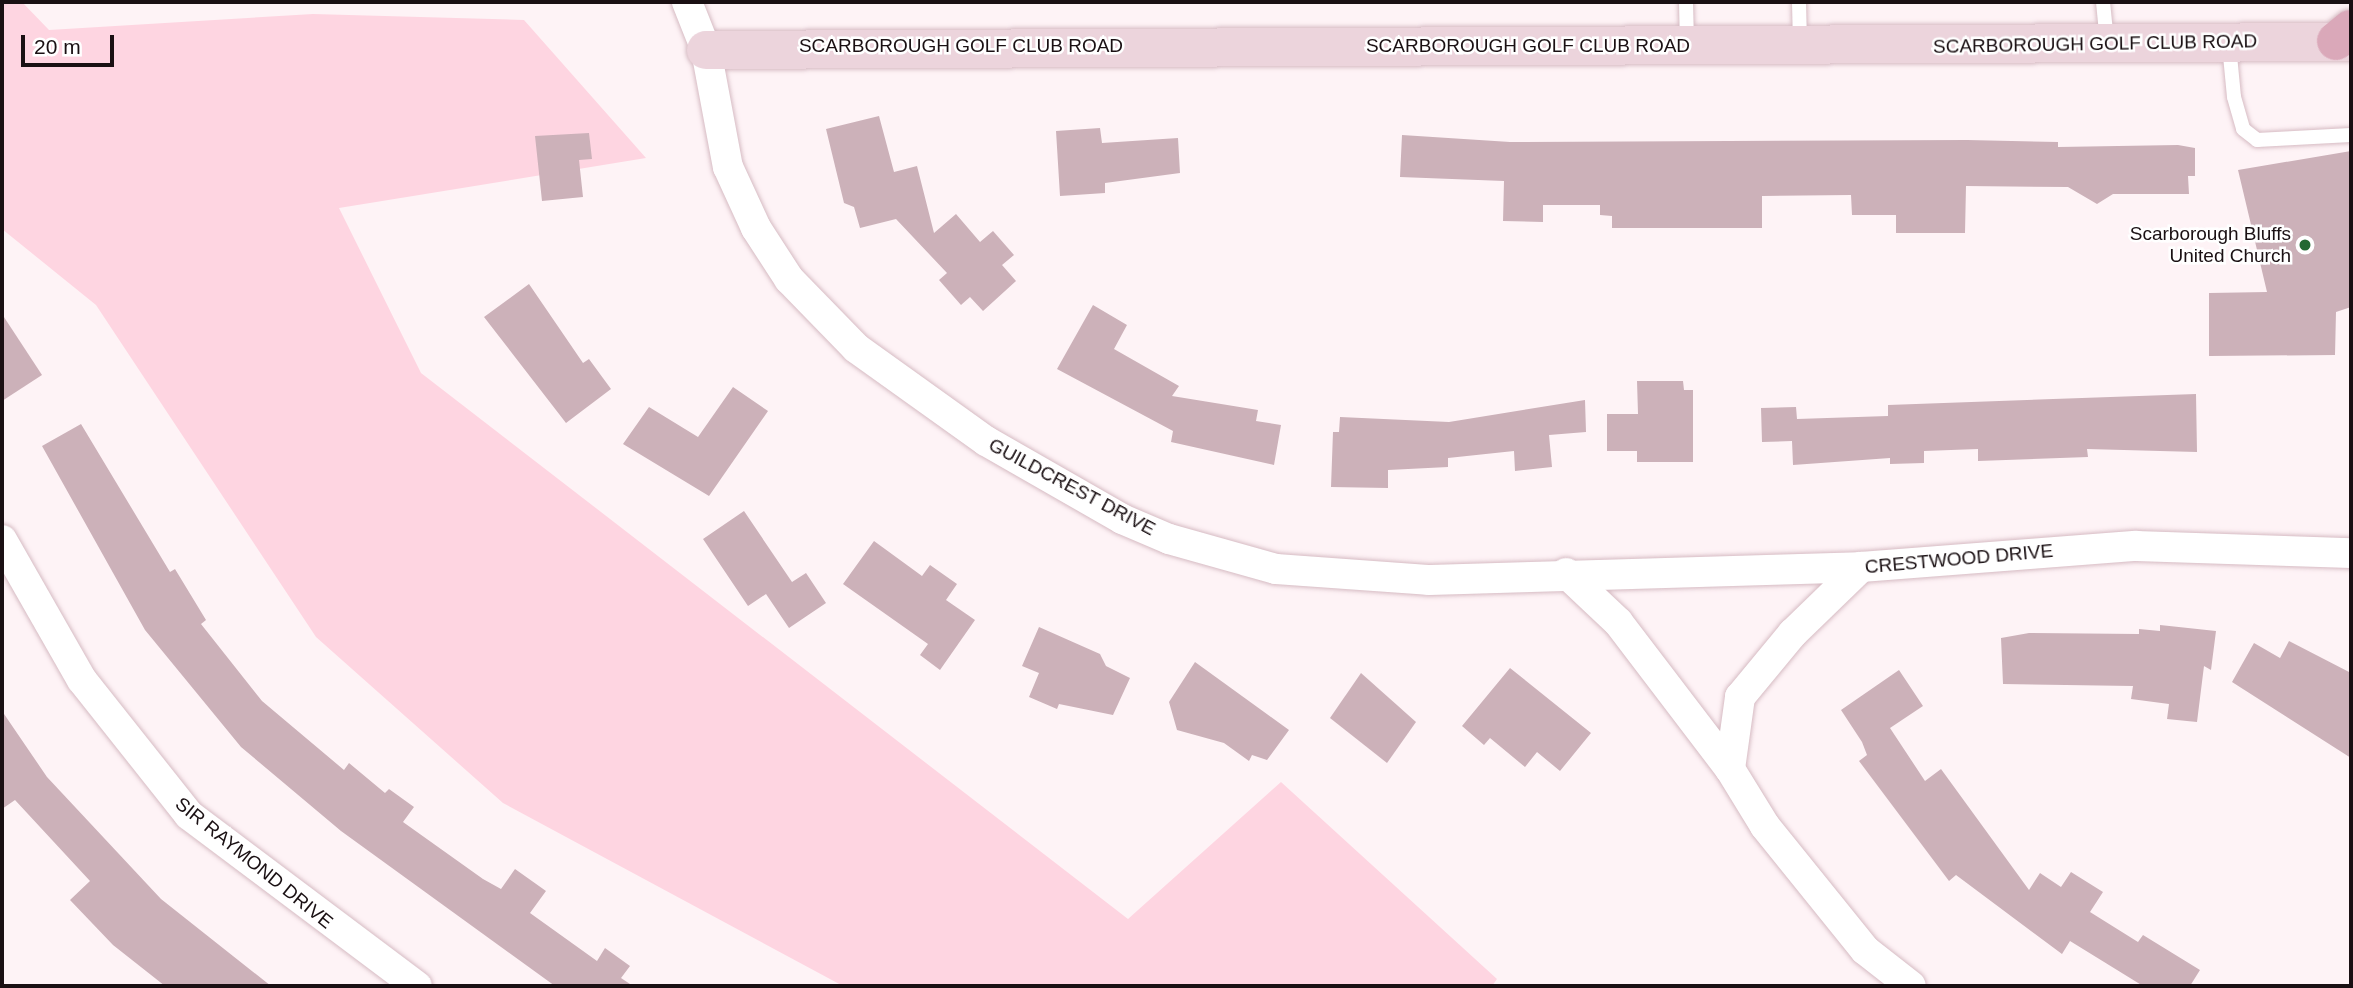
<!DOCTYPE html>
<html>
<head>
<meta charset="utf-8">
<style>
	body { margin:0 }
	#map { position:relative; width:2353px; height:988px; overflow:hidden; background:#fef3f6; font-family:Arial,sans-serif }
	div>[style] { position:absolute }
	.green>* { inset:0; background:#fed5e1 }
	.building>* { inset:0; background:#ccb1b9 }
	.roads { filter:drop-shadow(0 0 2px #d6bbc3) drop-shadow(0 0 2px #d6bbc3) }
	.lane>* { height:14px; margin:-7px; padding:0 7px; transform-origin:7px; border-radius:7px; background:#fff }
	.street>* { height:30px; margin:-15px; padding:0 15px; transform-origin:15px; border-radius:15px; background:#fff }
	.secondary>* { height:38px; margin:-19px; padding:0 19px; transform-origin:19px; border-radius:19px; background:#ecd4dc }
	.primary>* { height:38px; margin:-19px; padding:0 19px; transform-origin:19px; border-radius:19px; background:#daa8b9 }
	.dots>* { width:19px; height:19px; translate:-50% -50%; box-sizing:border-box; border:4px solid #fff; border-radius:50% }
	span { translate:-50% -50%; white-space:nowrap; text-align:center; line-height:1.15; -webkit-text-stroke:5px #fff; paint-order:stroke }
	.street-label { font-size:19px; color:#1a1013 }
	.poi-label { font-size:19px; color:#1a1013 }
	.right { translate:-100% -50%; text-align:right }
	.frame { position:absolute; inset:0; border:4px solid #1a1013; pointer-events:none }
	.scale { position:absolute; left:21px; top:35px; width:93px; height:32px; box-sizing:border-box; border:4px solid #1a1013; border-top:0; padding-left:9px; font-size:21px; line-height:24px; white-space:nowrap; color:#1a1013; -webkit-text-stroke:5px #fff; paint-order:stroke }
</style>
</head>
<body>
<div id="map">
	<div class="green">
		<div style="clip-path:polygon(2px 2px,22px 2px,49px 30px,313px 14px,524px 20px,646px 158px,339px 208px,421px 373px,1128px 919px,1281px 782px,1497px 979px,1492px 986px,843px 986px,503px 803px,316px 637px,96px 305px,2px 229px)"></div>
	</div>
	<div class="building">
		<div style="clip-path:polygon(879px 116px,894px 172px,917px 166px,934px 233px,956px 214px,980px 242px,993px 231px,1014px 255px,1002px 265px,1016px 281px,983px 311px,970px 297px,961px 305px,939px 280px,947px 273px,896px 219px,860px 228px,854px 207px,844px 203px,826px 129px)"></div>
		<div style="clip-path:polygon(1100px 128px,1102px 143px,1178px 138px,1180px 173px,1105px 183px,1105px 193px,1060px 196px,1056px 131px)"></div>
		<div style="clip-path:polygon(589px 133px,592px 159px,579px 160px,583px 197px,542px 201px,535px 136px)"></div>
		<div style="clip-path:polygon(1402px 135px,1510px 142px,1967px 140px,2058px 142px,2058px 147px,2178px 145px,2195px 148px,2195px 176px,2188px 176px,2189px 194px,2113px 194px,2097px 204px,2068px 187px,1966px 186px,1965px 233px,1896px 233px,1896px 215px,1852px 215px,1851px 195px,1762px 196px,1762px 228px,1612px 228px,1612px 216px,1600px 215px,1600px 205px,1543px 205px,1543px 222px,1503px 221px,1504px 181px,1400px 177px)"></div>
		<div style="clip-path:polygon(2351px 151px,2351px 307px,2336px 312px,2335px 355px,2209px 356px,2209px 293px,2267px 292px,2238px 170px)"></div>
		<div style="clip-path:polygon(529px 284px,583px 363px,589px 359px,611px 389px,566px 423px,484px 317px)"></div>
		<div style="clip-path:polygon(1093px 305px,1127px 325px,1114px 349px,1179px 386px,1172px 396px,1258px 410px,1256px 421px,1281px 425px,1274px 465px,1171px 442px,1173px 431px,1057px 369px)"></div>
		<div style="clip-path:polygon(2px 314px,42px 375px,2px 401px)"></div>
		<div style="clip-path:polygon(1637px 381px,1683px 381px,1684px 390px,1693px 390px,1693px 462px,1637px 462px,1637px 451px,1607px 451px,1607px 414px,1638px 414px)"></div>
		<div style="clip-path:polygon(733px 387px,768px 411px,709px 496px,623px 444px,649px 407px,698px 437px)"></div>
		<div style="clip-path:polygon(2196px 394px,2197px 452px,2087px 449px,2088px 457px,1978px 461px,1978px 449px,1924px 451px,1924px 463px,1890px 464px,1890px 458px,1793px 465px,1792px 441px,1762px 442px,1761px 408px,1796px 407px,1797px 419px,1888px 416px,1888px 405px)"></div>
		<div style="clip-path:polygon(1585px 400px,1586px 432px,1549px 435px,1552px 467px,1515px 471px,1514px 451px,1448px 458px,1448px 467px,1388px 470px,1388px 488px,1331px 487px,1333px 432px,1339px 432px,1340px 417px,1449px 422px)"></div>
		<div style="clip-path:polygon(81px 424px,170px 572px,175px 569px,206px 620px,201px 624px,262px 701px,344px 770px,349px 763px,385px 793px,389px 789px,414px 807px,403px 822px,483px 879px,501px 889px,515px 869px,546px 891px,530px 913px,597px 961px,605px 948px,630px 966px,621px 978px,633px 986px,555px 986px,341px 831px,241px 747px,145px 630px,42px 446px)"></div>
		<div style="clip-path:polygon(744px 511px,792px 582px,806px 573px,826px 603px,789px 628px,766px 594px,748px 606px,703px 539px)"></div>
		<div style="clip-path:polygon(874px 541px,922px 576px,930px 565px,957px 584px,946px 600px,975px 620px,940px 670px,920px 655px,928px 644px,843px 584px)"></div>
		<div style="clip-path:polygon(2160px 625px,2216px 631px,2211px 670px,2204px 666px,2197px 722px,2167px 719px,2169px 704px,2131px 699px,2133px 686px,2003px 684px,2001px 638px,2029px 633px,2139px 634px,2139px 629px,2160px 631px)"></div>
		<div style="clip-path:polygon(1039px 627px,1100px 654px,1106px 666px,1130px 678px,1113px 715px,1059px 704px,1057px 709px,1029px 697px,1039px 673px,1022px 666px)"></div>
		<div style="clip-path:polygon(2289px 641px,2351px 673px,2351px 758px,2232px 682px,2254px 643px,2280px 658px)"></div>
		<div style="clip-path:polygon(1195px 662px,1289px 730px,1267px 760px,1252px 755px,1249px 761px,1224px 743px,1177px 730px,1169px 702px)"></div>
		<div style="clip-path:polygon(1510px 668px,1591px 733px,1560px 771px,1537px 752px,1525px 767px,1490px 738px,1484px 745px,1462px 726px)"></div>
		<div style="clip-path:polygon(1899px 670px,1923px 706px,1890px 728px,1925px 781px,1941px 769px,2029px 890px,2040px 873px,2061px 887px,2071px 872px,2103px 892px,2090px 912px,2138px 942px,2143px 935px,2200px 970px,2190px 986px,2143px 986px,2070px 941px,2062px 954px,1956px 875px,1949px 881px,1859px 761px,1867px 755px,1862px 742px,1841px 710px)"></div>
		<div style="clip-path:polygon(1361px 673px,1416px 722px,1387px 763px,1330px 718px)"></div>
		<div style="clip-path:polygon(2px 711px,47px 777px,161px 899px,271px 986px,165px 986px,113px 945px,70px 900px,90px 881px,15px 800px,2px 809px)"></div>
	</div>
	<div class="roads">
		<div class="lane">
			<div style="left:1686px;top:2px;width:42px;rotate:88.6deg"></div>
			<div style="left:1799px;top:2px;width:40px;rotate:88.6deg"></div>
			<div style="left:2103px;top:2px;width:40px;rotate:84.3deg"></div>
			<div style="left:2229px;top:45px;width:52px;rotate:84.5deg"></div>
			<div style="left:2234px;top:97px;width:33px;rotate:74deg"></div>
			<div style="left:2243px;top:129px;width:18px;rotate:38deg"></div>
			<div style="left:2257px;top:140px;width:94px;rotate:-3deg"></div>
		</div>
		<div class="street">
			<div style="left:687px;top:2px;width:52px;rotate:68.4deg"></div>
			<div style="left:706px;top:50px;width:119px;rotate:79.4deg"></div>
			<div style="left:728px;top:167px;width:67px;rotate:65.3deg"></div>
			<div style="left:756px;top:228px;width:61px;rotate:57.1deg"></div>
			<div style="left:789px;top:279px;width:96px;rotate:45.8deg"></div>
			<div style="left:856px;top:348px;width:160px;rotate:35.6deg"></div>
			<div style="left:986px;top:441px;width:157px;rotate:29.8deg"></div>
			<div style="left:1122px;top:519px;width:51px;rotate:23.1deg"></div>
			<div style="left:1169px;top:539px;width:111px;rotate:15.7deg"></div>
			<div style="left:1276px;top:569px;width:152px;rotate:4.1deg"></div>
			<div style="left:1428px;top:580px;width:433px;rotate:-1.7deg"></div>
			<div style="left:1861px;top:567px;width:276px;rotate:-4.4deg"></div>
			<div style="left:2136px;top:546px;width:215px;rotate:1.9deg"></div>
			<div style="left:2px;top:540px;width:161px;rotate:60.3deg"></div>
			<div style="left:82px;top:680px;width:172px;rotate:51.6deg"></div>
			<div style="left:189px;top:815px;width:285px;rotate:36.9deg"></div>
			<div style="left:1566px;top:573px;width:71px;rotate:43.3deg"></div>
			<div style="left:1618px;top:622px;width:185px;rotate:52.7deg"></div>
			<div style="left:1730px;top:769px;width:67px;rotate:58.4deg"></div>
			<div style="left:1765px;top:826px;width:159px;rotate:51.1deg"></div>
			<div style="left:1865px;top:950px;width:58px;rotate:38deg"></div>
			<div style="left:1730px;top:769px;width:73px;rotate:-82.1deg"></div>
			<div style="left:1740px;top:697px;width:83px;rotate:-50.4deg"></div>
			<div style="left:1793px;top:633px;width:95px;rotate:-44.1deg"></div>
		</div>
		<div class="secondary">
			<div style="left:706px;top:50px;width:1645px;rotate:-0.28deg"></div>
		</div>
		<div class="primary">
			<div style="left:2336px;top:41px;width:19px;rotate:-39deg"></div>
		</div>
	</div>
	<div class="dots">
		<div style="left:2305px;top:245px;background:#236833"></div>
	</div>
	<div class="street-label">
		<span style="left:2095px;top:44px;rotate:-1deg">SCARBOROUGH GOLF CLUB ROAD</span>
		<span style="left:961px;top:46px">SCARBOROUGH GOLF CLUB ROAD</span>
		<span style="left:1528px;top:46px">SCARBOROUGH GOLF CLUB ROAD</span>
		<span style="left:1072px;top:487px;rotate:28deg">GUILDCREST DRIVE</span>
		<span style="left:1959px;top:559px;rotate:-5deg">CRESTWOOD DRIVE</span>
		<span style="left:254px;top:863px;rotate:39deg">SIR RAYMOND DRIVE</span>
	</div>
	<div class="poi-label">
		<span class="right" style="left:2291px;top:245px">Scarborough Bluffs<br>United Church</span>
	</div>
	<div class="frame"></div>
	<div class="scale">20 m</div>
</div>
</body>
</html>
